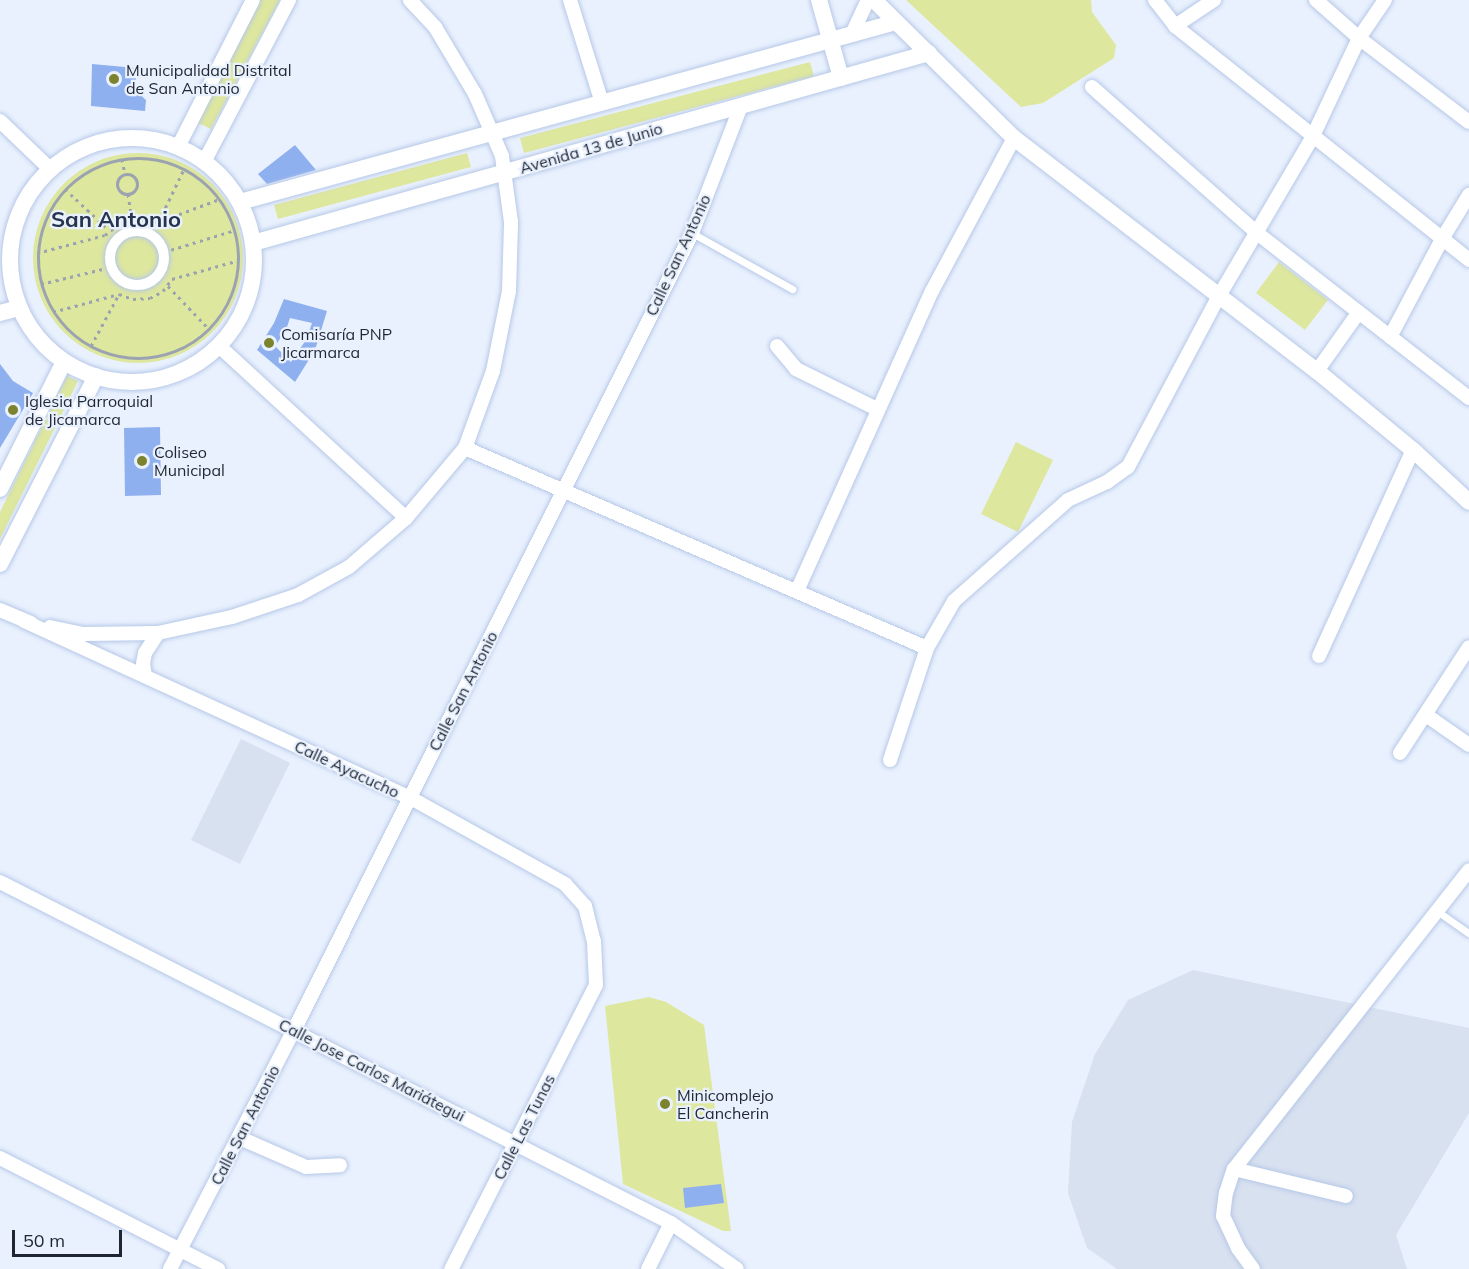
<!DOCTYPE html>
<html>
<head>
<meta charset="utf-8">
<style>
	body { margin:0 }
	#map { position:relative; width:1469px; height:1269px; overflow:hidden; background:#e9f1fe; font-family:Mulish,sans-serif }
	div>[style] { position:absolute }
	.built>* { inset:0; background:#d8e1f0 }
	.green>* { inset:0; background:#dee79e }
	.round { border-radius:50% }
	.building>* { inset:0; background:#8fb0ef }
	.path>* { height:3px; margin-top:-1.5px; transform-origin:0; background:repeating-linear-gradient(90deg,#9ba3b0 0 3px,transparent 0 7.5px) }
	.path>.ring { margin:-1.5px; padding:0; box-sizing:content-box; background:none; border:3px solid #9ba3b0; border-radius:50% }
	.roads { filter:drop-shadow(0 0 2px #b6c8e7) drop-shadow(0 0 2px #b6c8e7) }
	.service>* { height:7px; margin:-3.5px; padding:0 3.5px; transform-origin:3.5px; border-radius:3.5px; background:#fff }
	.pedestrian>* { height:10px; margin:-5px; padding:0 5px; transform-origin:5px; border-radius:5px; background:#fff }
	.pedestrian>.ring { margin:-5px; padding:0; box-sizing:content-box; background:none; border:10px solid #fff; border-radius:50% }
	.minor>* { height:14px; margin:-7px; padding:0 7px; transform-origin:7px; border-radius:7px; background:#fff }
	.tertiary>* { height:16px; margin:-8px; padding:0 8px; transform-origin:8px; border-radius:8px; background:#fff }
	.tertiary>.ring { margin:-8px; padding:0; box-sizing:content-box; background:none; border:16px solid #fff; border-radius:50% }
	.dots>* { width:16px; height:16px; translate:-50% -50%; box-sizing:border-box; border:3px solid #e9f1fe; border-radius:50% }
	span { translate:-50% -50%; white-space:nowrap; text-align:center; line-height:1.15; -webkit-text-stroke:4.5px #e9f1fe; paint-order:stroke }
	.poi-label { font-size:16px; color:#1f2632 }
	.left { translate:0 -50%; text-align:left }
	.street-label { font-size:16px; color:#1f2632 }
	.district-label { font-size:22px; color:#27344d; font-weight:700 }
	.scale { position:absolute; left:12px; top:1230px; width:110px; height:27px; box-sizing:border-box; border:3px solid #1f2632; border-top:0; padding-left:8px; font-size:18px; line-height:21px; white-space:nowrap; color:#1f2632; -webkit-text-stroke:4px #e9f1fe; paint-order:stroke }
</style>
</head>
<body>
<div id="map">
	<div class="built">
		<div style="clip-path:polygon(241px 739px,290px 763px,240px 864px,191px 840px)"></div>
		<div style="clip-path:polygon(1193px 970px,1469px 1028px,1469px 1113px,1396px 1235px,1407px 1269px,1117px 1269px,1087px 1248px,1068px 1193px,1072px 1122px,1095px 1054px,1128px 1000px)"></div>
	</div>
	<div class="green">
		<div style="clip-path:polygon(259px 0,280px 0,211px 129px,194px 121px)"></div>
		<div style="clip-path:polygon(906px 0,1091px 0,1092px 12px,1116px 45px,1114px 58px,1043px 103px,1021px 107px)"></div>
		<div style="clip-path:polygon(810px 62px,814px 76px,524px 153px,520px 138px)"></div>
		<div class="round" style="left:33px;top:153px;width:210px;height:210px"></div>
		<div style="clip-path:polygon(467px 153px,471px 167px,278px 219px,274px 205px)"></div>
		<div style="clip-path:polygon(1279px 262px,1328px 300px,1305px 330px,1256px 293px)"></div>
		<div style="clip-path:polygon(67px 376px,78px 381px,0 539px,0 512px)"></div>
		<div style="clip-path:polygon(1016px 442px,1053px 460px,1018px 532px,981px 514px)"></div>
		<div style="clip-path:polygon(649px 997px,666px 1002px,704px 1025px,731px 1231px,723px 1231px,623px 1184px,605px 1006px)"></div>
	</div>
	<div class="building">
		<div style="clip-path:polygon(92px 64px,136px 68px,136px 91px,146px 100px,145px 111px,91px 106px)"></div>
		<div style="clip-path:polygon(295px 145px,316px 170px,267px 184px,258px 174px)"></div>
		<div style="clip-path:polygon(evenodd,284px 299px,327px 311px,315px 350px,295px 382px,257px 350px,274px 323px,284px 299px,290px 318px,312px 323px,306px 340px,291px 362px,275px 346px,286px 330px,290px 318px)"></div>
		<div style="clip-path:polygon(0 364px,13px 381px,33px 393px,0 448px)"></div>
		<div style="clip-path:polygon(160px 427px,161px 495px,125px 496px,124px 428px)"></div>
		<div style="clip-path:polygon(721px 1184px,724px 1203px,685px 1208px,683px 1188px)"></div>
	</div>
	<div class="path">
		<div class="ring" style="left:38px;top:158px;width:197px;height:197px"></div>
		<div style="left:122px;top:159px;width:15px;rotate:79deg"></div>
		<div class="ring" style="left:117px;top:174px;width:17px;height:17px"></div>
		<div style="left:65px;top:189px;width:60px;rotate:43deg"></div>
		<div style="left:128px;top:194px;width:25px;rotate:81deg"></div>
		<div style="left:159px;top:221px;width:58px;rotate:-64.3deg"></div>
		<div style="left:164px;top:252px;width:74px;rotate:-17.2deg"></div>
		<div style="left:37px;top:253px;width:70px;rotate:-14.8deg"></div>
		<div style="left:105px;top:235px;width:23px;rotate:-38deg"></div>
		<div style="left:123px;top:221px;width:17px;rotate:-10deg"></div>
		<div style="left:140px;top:218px;width:18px;rotate:13deg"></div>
		<div style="left:158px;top:222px;width:66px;rotate:-20.4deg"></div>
		<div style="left:41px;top:284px;width:72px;rotate:-13.7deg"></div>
		<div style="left:168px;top:286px;width:59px;rotate:46.4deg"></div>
		<div style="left:53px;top:312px;width:68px;rotate:-15.3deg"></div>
		<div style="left:119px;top:294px;width:15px;rotate:20deg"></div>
		<div style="left:133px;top:299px;width:17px;rotate:-3deg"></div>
		<div style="left:150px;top:298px;width:15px;rotate:-28deg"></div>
		<div style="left:163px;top:291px;width:15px;rotate:-53deg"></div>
		<div style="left:172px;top:279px;width:70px;rotate:-15.8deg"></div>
		<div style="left:91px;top:346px;width:59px;rotate:-61.7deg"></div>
	</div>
	<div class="roads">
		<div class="service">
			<div style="left:692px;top:233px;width:115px;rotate:29.2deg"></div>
			<div style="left:1437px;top:911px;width:39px;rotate:35deg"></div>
		</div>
		<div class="pedestrian">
			<div class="ring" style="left:110px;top:231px;width:44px;height:44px"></div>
		</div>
		<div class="minor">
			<div style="left:570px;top:0;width:108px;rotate:72.7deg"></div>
			<div style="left:1155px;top:0;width:33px;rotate:52deg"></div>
			<div style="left:1175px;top:26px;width:376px;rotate:38.5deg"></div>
			<div style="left:1316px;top:0;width:57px;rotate:41.5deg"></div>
			<div style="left:1359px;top:38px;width:138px;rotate:37.4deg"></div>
			<div style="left:1175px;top:26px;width:47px;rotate:-33.7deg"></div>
			<div style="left:852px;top:34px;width:38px;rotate:-65deg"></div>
			<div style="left:1092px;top:87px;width:220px;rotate:41.5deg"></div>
			<div style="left:1257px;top:233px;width:269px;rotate:37.9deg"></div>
			<div style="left:0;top:121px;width:69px;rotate:43.8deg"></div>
			<div style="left:178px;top:147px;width:165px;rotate:-63deg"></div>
			<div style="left:204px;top:162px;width:183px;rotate:-62.3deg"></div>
			<div style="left:1390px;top:337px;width:111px;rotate:-62deg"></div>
			<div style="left:1442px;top:239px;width:52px;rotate:-58.5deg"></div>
			<div style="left:219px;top:346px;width:254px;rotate:42.6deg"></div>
			<div style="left:777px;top:346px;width:30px;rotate:50deg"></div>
			<div style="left:796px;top:369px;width:90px;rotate:26.3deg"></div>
			<div style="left:1317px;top:371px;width:72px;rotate:-54.6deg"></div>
			<div style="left:465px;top:448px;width:503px;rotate:23.41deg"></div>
			<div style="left:797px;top:591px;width:329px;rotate:-65.8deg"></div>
			<div style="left:932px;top:291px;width:174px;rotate:-61.8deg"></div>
			<div style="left:0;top:610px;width:34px;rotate:23deg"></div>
			<div style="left:24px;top:621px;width:423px;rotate:24.6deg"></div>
			<div style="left:409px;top:797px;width:179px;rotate:29.1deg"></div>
			<div style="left:565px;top:884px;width:30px;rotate:48deg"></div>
			<div style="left:585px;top:906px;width:36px;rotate:76deg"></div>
			<div style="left:594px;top:941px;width:44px;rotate:87.4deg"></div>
			<div style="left:596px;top:985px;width:319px;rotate:117deg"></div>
			<div style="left:50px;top:627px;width:34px;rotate:12deg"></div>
			<div style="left:83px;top:634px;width:75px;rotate:-0.8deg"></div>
			<div style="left:158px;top:633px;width:76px;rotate:-12.2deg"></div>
			<div style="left:232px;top:617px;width:70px;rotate:-18.4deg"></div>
			<div style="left:298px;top:595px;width:58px;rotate:-28.8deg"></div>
			<div style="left:349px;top:567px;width:75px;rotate:-40.7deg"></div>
			<div style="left:406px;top:518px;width:92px;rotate:-49.9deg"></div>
			<div style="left:465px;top:448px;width:82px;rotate:-70deg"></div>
			<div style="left:493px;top:371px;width:82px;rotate:-78.7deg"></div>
			<div style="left:509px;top:291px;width:69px;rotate:-88.3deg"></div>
			<div style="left:511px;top:222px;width:67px;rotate:-97.8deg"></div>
			<div style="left:502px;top:156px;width:68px;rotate:-113.5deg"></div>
			<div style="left:475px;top:94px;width:78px;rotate:-120.8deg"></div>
			<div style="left:435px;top:27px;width:37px;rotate:-133deg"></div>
			<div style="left:1319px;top:656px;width:226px;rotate:-65.5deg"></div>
			<div style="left:145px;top:676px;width:12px;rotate:-99deg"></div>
			<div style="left:143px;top:664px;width:11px;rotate:-80deg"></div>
			<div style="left:145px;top:653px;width:24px;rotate:-57deg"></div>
			<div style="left:1426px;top:715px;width:52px;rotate:34.9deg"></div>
			<div style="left:1400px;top:753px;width:126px;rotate:-56.9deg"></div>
			<div style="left:890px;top:760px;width:118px;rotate:-71.7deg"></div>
			<div style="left:927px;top:648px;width:54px;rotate:-60.1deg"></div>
			<div style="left:954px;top:601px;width:152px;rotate:-41.5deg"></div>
			<div style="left:1068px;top:500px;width:43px;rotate:-24.8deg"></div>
			<div style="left:1107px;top:482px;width:26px;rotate:-36deg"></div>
			<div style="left:1128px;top:467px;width:194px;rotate:-62deg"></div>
			<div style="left:1219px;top:296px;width:183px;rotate:-59.5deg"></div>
			<div style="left:1312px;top:138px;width:110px;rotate:-64.8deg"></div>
			<div style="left:1359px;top:38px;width:46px;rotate:-55.6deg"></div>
			<div style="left:0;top:882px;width:753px;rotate:26.94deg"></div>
			<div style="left:671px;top:1223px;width:80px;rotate:34.9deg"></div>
			<div style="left:240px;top:1138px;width:72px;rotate:23.7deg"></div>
			<div style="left:306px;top:1167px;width:34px;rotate:-3deg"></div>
			<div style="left:0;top:1158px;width:245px;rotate:27deg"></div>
			<div style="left:1234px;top:1169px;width:115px;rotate:13.6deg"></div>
			<div style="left:170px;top:1269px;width:269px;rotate:-62.6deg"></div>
			<div style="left:294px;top:1030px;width:891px;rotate:-63.46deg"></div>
			<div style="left:692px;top:233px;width:136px;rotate:-68.9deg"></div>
			<div style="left:648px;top:1269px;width:51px;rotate:-63.4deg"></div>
			<div style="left:1253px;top:1269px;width:26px;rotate:-126deg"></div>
			<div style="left:1238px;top:1248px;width:35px;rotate:-115deg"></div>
			<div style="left:1223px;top:1216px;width:23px;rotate:-83deg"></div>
			<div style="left:1226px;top:1193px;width:25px;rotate:-72deg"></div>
			<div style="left:1234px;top:1169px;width:380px;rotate:-51.8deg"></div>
		</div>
		<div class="tertiary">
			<div style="left:819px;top:0;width:81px;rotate:74.2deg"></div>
			<div style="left:874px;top:0;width:197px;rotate:44.6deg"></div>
			<div style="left:1014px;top:138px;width:382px;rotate:37.6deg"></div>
			<div style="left:1317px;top:371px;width:124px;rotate:39.5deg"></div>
			<div style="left:1413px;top:450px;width:76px;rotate:42.9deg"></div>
			<div class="ring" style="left:10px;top:138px;width:228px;height:228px"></div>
			<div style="left:240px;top:202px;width:680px;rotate:-15.34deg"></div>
			<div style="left:253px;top:243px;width:702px;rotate:-15.7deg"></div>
			<div style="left:0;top:313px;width:20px;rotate:-15deg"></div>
			<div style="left:0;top:489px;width:142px;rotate:-63.3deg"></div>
			<div style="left:0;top:564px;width:211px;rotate:-62.9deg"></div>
		</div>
	</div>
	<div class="dots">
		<div style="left:114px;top:79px;background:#7c832f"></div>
		<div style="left:269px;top:343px;background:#7c832f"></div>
		<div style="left:13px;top:410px;background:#7c832f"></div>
		<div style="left:142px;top:461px;background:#7c832f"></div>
		<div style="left:665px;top:1104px;background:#7c832f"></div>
	</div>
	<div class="poi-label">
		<span class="left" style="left:126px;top:79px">Municipalidad Distrital<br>de San Antonio</span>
		<span class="left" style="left:281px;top:343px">Comisaría PNP<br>Jicarmarca</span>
		<span class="left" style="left:25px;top:410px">Iglesia Parroquial<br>de Jicamarca</span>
		<span class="left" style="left:154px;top:461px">Coliseo<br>Municipal</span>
		<span class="left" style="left:677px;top:1104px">Minicomplejo<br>El Cancherin</span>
	</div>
	<div class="street-label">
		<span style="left:591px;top:148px;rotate:-16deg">Avenida 13 de Junio</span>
		<span style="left:678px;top:255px;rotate:-65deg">Calle San Antonio</span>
		<span style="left:463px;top:691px;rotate:-63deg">Calle San Antonio</span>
		<span style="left:347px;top:769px;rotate:25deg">Calle Ayacucho</span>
		<span style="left:372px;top:1070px;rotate:27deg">Calle Jose Carlos Mariátegui</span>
		<span style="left:245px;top:1125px;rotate:-63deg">Calle San Antonio</span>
		<span style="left:524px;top:1127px;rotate:-63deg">Calle Las Tunas</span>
	</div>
	<div class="district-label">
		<span style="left:116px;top:220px">San Antonio</span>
	</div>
	<div class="scale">50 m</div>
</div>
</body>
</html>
